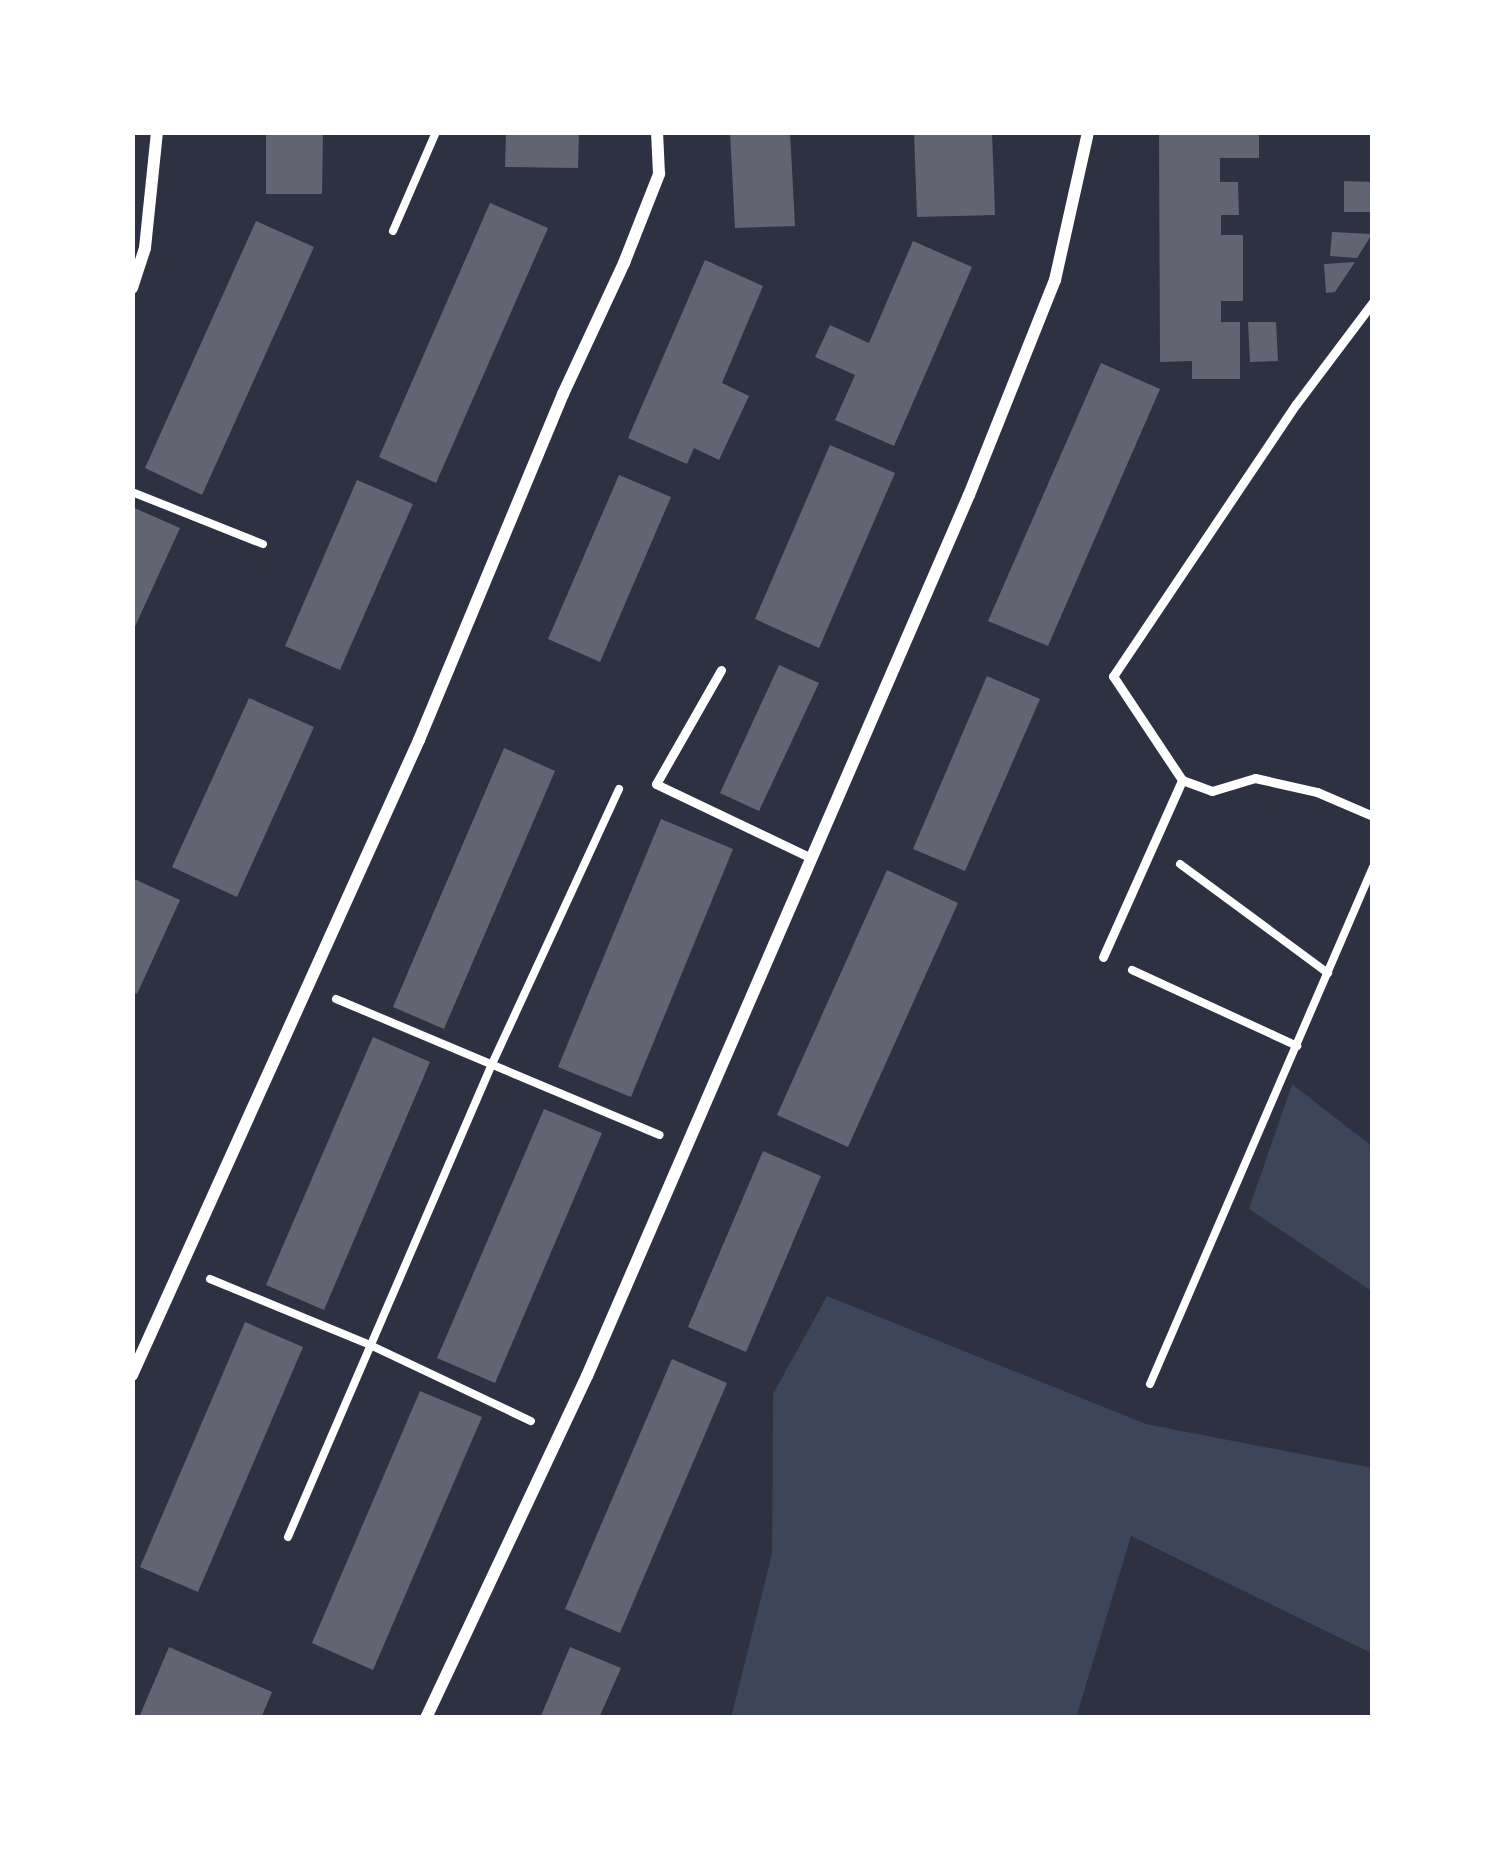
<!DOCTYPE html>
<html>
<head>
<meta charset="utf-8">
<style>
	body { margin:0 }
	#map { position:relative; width:1505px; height:1850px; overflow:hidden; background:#2d3142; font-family:Inter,sans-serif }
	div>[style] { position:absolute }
	.green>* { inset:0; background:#3c4559 }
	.building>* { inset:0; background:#626471 }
	.path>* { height:8px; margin:-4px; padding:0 4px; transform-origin:4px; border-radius:4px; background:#fff }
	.service>* { height:9px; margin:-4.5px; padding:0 4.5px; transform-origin:4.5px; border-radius:4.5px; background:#fff }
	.minor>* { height:12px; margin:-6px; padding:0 6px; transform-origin:6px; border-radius:6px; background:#fff }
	span { translate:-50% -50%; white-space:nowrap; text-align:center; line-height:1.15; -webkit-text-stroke:9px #fff; paint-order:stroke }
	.frame { position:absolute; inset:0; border:135px solid #fff; pointer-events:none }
</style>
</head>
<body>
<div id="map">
	<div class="green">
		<div style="clip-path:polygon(1292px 1084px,1373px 1147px,1373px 1292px,1249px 1209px)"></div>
		<div style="clip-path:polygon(827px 1296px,1146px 1424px,1373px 1468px,1373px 1654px,1131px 1536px,1076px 1718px,731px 1718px,772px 1554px,773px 1394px)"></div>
	</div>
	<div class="building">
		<div style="clip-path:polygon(266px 132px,323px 132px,322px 194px,266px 194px)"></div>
		<div style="clip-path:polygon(506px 132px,579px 132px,578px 168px,505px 167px)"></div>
		<div style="clip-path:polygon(730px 132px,790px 132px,795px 226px,735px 228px)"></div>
		<div style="clip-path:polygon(914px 132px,992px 132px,995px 215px,917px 217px)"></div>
		<div style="clip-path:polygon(1159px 132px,1259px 132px,1259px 158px,1220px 158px,1220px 182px,1238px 182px,1239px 215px,1221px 215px,1221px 235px,1243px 235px,1243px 301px,1221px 301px,1221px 322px,1240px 322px,1240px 379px,1192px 379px,1192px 361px,1160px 362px)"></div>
		<div style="clip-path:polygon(1344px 181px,1373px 182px,1373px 212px,1344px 212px)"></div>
		<div style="clip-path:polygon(490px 203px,548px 228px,436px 483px,379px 457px)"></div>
		<div style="clip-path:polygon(256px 221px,314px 247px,202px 495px,145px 468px)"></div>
		<div style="clip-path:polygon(1332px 232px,1372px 234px,1357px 258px,1330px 256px)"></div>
		<div style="clip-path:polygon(913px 241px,972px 267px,894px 446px,835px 420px,855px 375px,815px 357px,830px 325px,869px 343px)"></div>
		<div style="clip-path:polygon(705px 260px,763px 286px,722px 383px,749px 396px,719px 460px,694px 448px,687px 464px,628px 438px)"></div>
		<div style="clip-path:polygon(1355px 262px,1335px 292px,1326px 293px,1324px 264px)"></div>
		<div style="clip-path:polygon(1248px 322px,1276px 322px,1278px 361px,1250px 362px)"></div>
		<div style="clip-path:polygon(1101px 363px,1160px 389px,1048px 646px,988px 621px)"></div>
		<div style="clip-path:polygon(830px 445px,895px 473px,819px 648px,755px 619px)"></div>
		<div style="clip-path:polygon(619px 475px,671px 497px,600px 662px,548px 639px)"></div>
		<div style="clip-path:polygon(357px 480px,413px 504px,340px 670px,285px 646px)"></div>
		<div style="clip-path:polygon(132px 507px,180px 528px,132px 633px)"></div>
		<div style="clip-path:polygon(779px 665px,819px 683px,759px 811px,720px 793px)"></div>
		<div style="clip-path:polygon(987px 676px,1040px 699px,965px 871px,913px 849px)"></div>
		<div style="clip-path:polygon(249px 698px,314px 727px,237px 897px,172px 867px)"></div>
		<div style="clip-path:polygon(504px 748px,555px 771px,444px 1029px,393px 1007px)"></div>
		<div style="clip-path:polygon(661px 819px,733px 849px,631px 1097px,558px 1067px)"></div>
		<div style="clip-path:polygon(887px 870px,958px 903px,848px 1147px,777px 1115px)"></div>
		<div style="clip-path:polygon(132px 878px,180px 900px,137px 994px,132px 992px)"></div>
		<div style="clip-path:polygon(373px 1037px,430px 1062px,324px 1310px,266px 1285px)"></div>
		<div style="clip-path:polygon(544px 1109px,602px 1133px,495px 1383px,437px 1358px)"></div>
		<div style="clip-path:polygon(763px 1151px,821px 1176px,746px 1352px,688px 1327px)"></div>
		<div style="clip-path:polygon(245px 1322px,303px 1347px,198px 1592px,140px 1567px)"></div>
		<div style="clip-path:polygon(672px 1359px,727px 1383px,620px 1633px,565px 1609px)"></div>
		<div style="clip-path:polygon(420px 1391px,482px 1417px,373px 1670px,312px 1643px)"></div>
		<div style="clip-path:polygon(169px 1647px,272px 1692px,261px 1718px,140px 1715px)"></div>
		<div style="clip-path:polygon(570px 1647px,621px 1668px,599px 1718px,540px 1718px)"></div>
	</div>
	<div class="path">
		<div style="left:393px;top:231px;width:108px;rotate:-66.5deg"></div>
		<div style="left:132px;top:492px;width:141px;rotate:21.7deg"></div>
		<div style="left:1180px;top:864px;width:184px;rotate:36.4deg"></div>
		<div style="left:1132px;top:970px;width:182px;rotate:24.7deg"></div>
		<div style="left:336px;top:999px;width:351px;rotate:22.8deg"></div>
		<div style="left:210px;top:1279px;width:173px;rotate:22.4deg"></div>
		<div style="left:370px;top:1345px;width:178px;rotate:25.3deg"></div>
		<div style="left:1150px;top:1384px;width:563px;rotate:-66.67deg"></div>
		<div style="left:288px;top:1537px;width:515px;rotate:-66.67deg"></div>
		<div style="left:492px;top:1064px;width:303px;rotate:-65.2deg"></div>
	</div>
	<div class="service">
		<div style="left:1373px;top:302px;width:128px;rotate:127deg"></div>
		<div style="left:1296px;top:404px;width:328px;rotate:123.9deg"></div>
		<div style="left:1113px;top:676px;width:125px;rotate:56.4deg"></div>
		<div style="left:1182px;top:780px;width:32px;rotate:20deg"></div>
		<div style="left:1212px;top:791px;width:45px;rotate:-16.8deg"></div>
		<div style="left:1255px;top:778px;width:64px;rotate:12.7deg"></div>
		<div style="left:1317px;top:792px;width:61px;rotate:23.2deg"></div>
		<div style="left:721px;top:670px;width:131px;rotate:119.7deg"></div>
		<div style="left:656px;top:784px;width:172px;rotate:25.5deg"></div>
		<div style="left:1103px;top:957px;width:194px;rotate:-65.9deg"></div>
	</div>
	<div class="minor">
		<div style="left:132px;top:288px;width:42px;rotate:-72deg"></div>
		<div style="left:145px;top:248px;width:117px;rotate:-84.1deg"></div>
		<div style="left:132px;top:1375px;width:697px;rotate:-65.68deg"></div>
		<div style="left:419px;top:740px;width:375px;rotate:-67.4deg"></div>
		<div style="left:563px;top:394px;width:145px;rotate:-65deg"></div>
		<div style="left:624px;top:263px;width:96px;rotate:-68.5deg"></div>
		<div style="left:659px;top:174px;width:42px;rotate:-92.7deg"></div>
		<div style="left:426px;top:1718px;width:378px;rotate:-64.8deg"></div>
		<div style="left:587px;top:1376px;width:960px;rotate:-66.56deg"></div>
		<div style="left:969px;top:495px;width:232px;rotate:-68.2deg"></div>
		<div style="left:1055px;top:280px;width:152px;rotate:-77.4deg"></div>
	</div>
	<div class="frame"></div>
</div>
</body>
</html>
